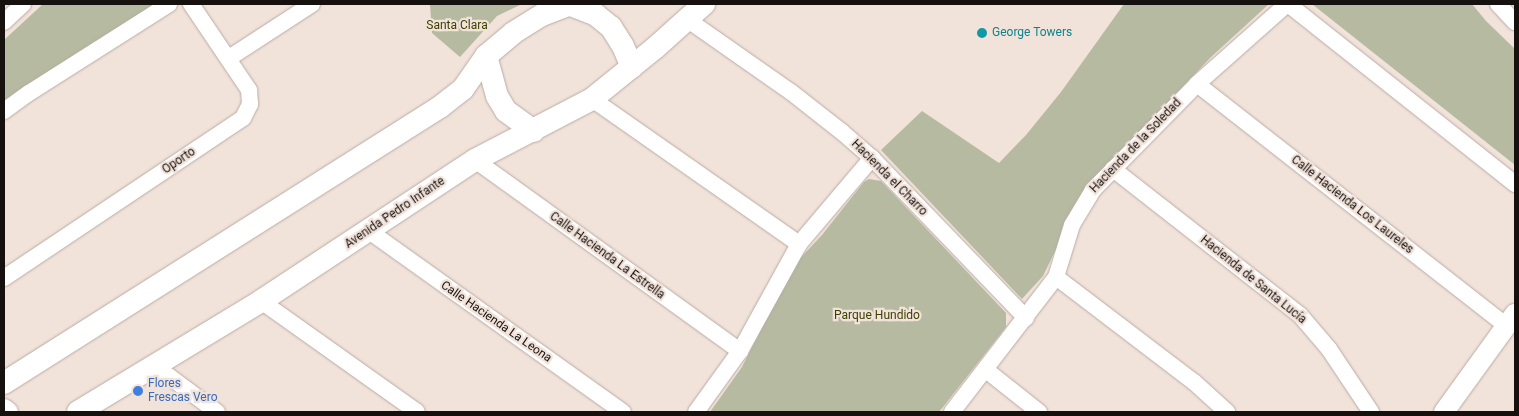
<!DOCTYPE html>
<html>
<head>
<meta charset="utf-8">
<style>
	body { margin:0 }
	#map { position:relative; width:1519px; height:416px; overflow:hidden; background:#f1e2da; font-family:Roboto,sans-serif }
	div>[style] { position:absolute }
	.green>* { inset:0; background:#b5baa1 }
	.roads { filter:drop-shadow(0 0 1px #b9aca3) drop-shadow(0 0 1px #b9aca3) }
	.minor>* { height:16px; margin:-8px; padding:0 8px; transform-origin:8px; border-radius:8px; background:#fff }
	.tertiary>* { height:20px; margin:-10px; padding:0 10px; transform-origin:10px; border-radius:10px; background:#fff }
	.secondary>* { height:22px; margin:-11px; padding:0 11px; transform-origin:11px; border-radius:11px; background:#fff }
	.dots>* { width:14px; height:14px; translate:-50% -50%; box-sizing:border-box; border:2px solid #f1e2da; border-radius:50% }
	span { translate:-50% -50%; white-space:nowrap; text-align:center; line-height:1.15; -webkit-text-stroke:4.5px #f1e2da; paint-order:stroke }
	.park-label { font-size:12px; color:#3c4100 }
	.culture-label { font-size:12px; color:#0d838f }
	.left { translate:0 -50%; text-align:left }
	.street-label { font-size:12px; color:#16110e }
	.shop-label { font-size:12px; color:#366cbe }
	.frame { position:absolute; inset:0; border:5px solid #16110e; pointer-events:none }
</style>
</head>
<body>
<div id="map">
	<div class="green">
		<div style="clip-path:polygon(43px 4px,160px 4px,4px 104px,4px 40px)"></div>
		<div style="clip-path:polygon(430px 4px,522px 4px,497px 16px,460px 57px,432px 33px)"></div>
		<div style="clip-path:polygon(1124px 4px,1269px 4px,1211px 57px,1085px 189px,1043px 276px,1022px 299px,881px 150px,922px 111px,999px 163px,1026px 135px,1061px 92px)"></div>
		<div style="clip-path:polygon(1312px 4px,1472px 4px,1486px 21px,1515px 49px,1515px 165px)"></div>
		<div style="clip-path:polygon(869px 179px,881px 181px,1006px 313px,1006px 327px,939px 412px,710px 412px,742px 367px,792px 267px,822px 235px,864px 182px)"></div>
	</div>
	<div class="roads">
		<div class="minor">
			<div style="left:1288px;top:4px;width:290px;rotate:38.4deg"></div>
			<div style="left:1498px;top:4px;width:25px;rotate:47deg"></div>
			<div style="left:688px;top:20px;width:126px;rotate:35deg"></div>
			<div style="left:791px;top:92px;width:65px;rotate:38.1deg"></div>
			<div style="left:842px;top:132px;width:40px;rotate:41deg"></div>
			<div style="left:872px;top:158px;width:222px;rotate:46.1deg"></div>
			<div style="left:4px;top:22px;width:26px;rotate:-43deg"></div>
			<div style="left:229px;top:58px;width:99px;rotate:-33deg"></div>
			<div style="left:1197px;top:84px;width:393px;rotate:38deg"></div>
			<div style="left:592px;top:99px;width:253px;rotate:35deg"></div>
			<div style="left:4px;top:111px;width:31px;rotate:-36deg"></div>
			<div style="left:29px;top:93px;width:166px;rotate:-32.4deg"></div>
			<div style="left:475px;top:160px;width:327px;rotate:35.8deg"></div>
			<div style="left:1113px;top:169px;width:237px;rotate:38deg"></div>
			<div style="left:1300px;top:315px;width:45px;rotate:49.5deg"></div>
			<div style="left:1329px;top:349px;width:76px;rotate:56.3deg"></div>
			<div style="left:369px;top:231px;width:312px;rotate:35.5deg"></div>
			<div style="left:1056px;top:277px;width:173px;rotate:37.3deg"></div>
			<div style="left:1194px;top:382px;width:45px;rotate:42.3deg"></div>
			<div style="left:4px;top:278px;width:288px;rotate:-33.8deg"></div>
			<div style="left:243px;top:118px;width:16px;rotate:-63deg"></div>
			<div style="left:250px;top:104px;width:14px;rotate:-94deg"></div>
			<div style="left:249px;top:90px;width:104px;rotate:-124deg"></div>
			<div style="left:261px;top:301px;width:191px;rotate:35.4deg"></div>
			<div style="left:155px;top:366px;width:77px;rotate:36.6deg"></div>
			<div style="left:986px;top:370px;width:68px;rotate:38.4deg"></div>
			<div style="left:696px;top:412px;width:75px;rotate:-54.2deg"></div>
			<div style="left:740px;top:351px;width:122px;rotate:-61.1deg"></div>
			<div style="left:799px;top:244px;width:113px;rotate:-49.7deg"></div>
			<div style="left:952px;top:412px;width:170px;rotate:-52.4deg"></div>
			<div style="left:1056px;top:277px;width:54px;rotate:-72.9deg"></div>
			<div style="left:1072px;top:225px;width:41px;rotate:-59deg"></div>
			<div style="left:1093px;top:190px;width:148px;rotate:-45.5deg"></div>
			<div style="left:1197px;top:84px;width:120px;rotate:-41.6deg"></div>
		</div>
		<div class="tertiary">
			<div style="left:4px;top:409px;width:5px;rotate:37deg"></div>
			<div style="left:1444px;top:412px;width:121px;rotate:-54.1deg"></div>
		</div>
		<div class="secondary">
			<div style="left:568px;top:4px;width:30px;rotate:21deg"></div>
			<div style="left:596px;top:15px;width:19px;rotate:39deg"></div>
			<div style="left:611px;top:27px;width:22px;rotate:58deg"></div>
			<div style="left:623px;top:46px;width:23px;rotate:67deg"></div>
			<div style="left:486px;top:56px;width:41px;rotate:74.6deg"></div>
			<div style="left:497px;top:96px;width:17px;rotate:59deg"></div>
			<div style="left:506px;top:111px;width:34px;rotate:36deg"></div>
			<div style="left:4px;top:383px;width:516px;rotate:-32.33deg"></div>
			<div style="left:440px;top:107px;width:29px;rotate:-38deg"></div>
			<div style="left:463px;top:89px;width:40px;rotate:-55.1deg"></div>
			<div style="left:486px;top:56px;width:35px;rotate:-40deg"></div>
			<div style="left:513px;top:33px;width:34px;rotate:-32deg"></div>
			<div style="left:542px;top:15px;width:30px;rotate:-21deg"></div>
			<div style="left:78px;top:412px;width:214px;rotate:-31.2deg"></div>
			<div style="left:261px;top:301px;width:256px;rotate:-33.4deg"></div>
			<div style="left:475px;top:160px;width:132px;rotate:-27.5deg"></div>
			<div style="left:592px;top:99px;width:81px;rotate:-39deg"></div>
			<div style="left:655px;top:48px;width:66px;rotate:-41.9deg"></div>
		</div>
	</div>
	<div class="dots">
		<div style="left:982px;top:33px;background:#0f9aa8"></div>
		<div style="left:138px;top:391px;background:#3f7fe0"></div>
	</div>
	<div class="park-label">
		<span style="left:457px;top:26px">Santa Clara</span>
		<span style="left:877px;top:316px">Parque Hundido</span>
	</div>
	<div class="culture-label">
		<span class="left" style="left:992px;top:33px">George Towers</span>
	</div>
	<div class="street-label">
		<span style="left:1136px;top:146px;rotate:-46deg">Hacienda de la Soledad</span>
		<span style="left:179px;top:161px;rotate:-34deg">Oporto</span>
		<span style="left:889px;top:178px;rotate:45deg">Hacienda el Charro</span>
		<span style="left:1352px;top:205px;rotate:38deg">Calle Hacienda Los Laureles</span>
		<span style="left:395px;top:213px;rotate:-34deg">Avenida Pedro Infante</span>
		<span style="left:607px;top:256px;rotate:36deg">Calle Hacienda La Estrella</span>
		<span style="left:1253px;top:280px;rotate:39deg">Hacienda de Santa Lucía</span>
		<span style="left:496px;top:322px;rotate:35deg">Calle Hacienda La Leona</span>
	</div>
	<div class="shop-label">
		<span class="left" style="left:148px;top:391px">Flores<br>Frescas Vero</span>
	</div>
	<div class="frame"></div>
</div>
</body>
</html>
